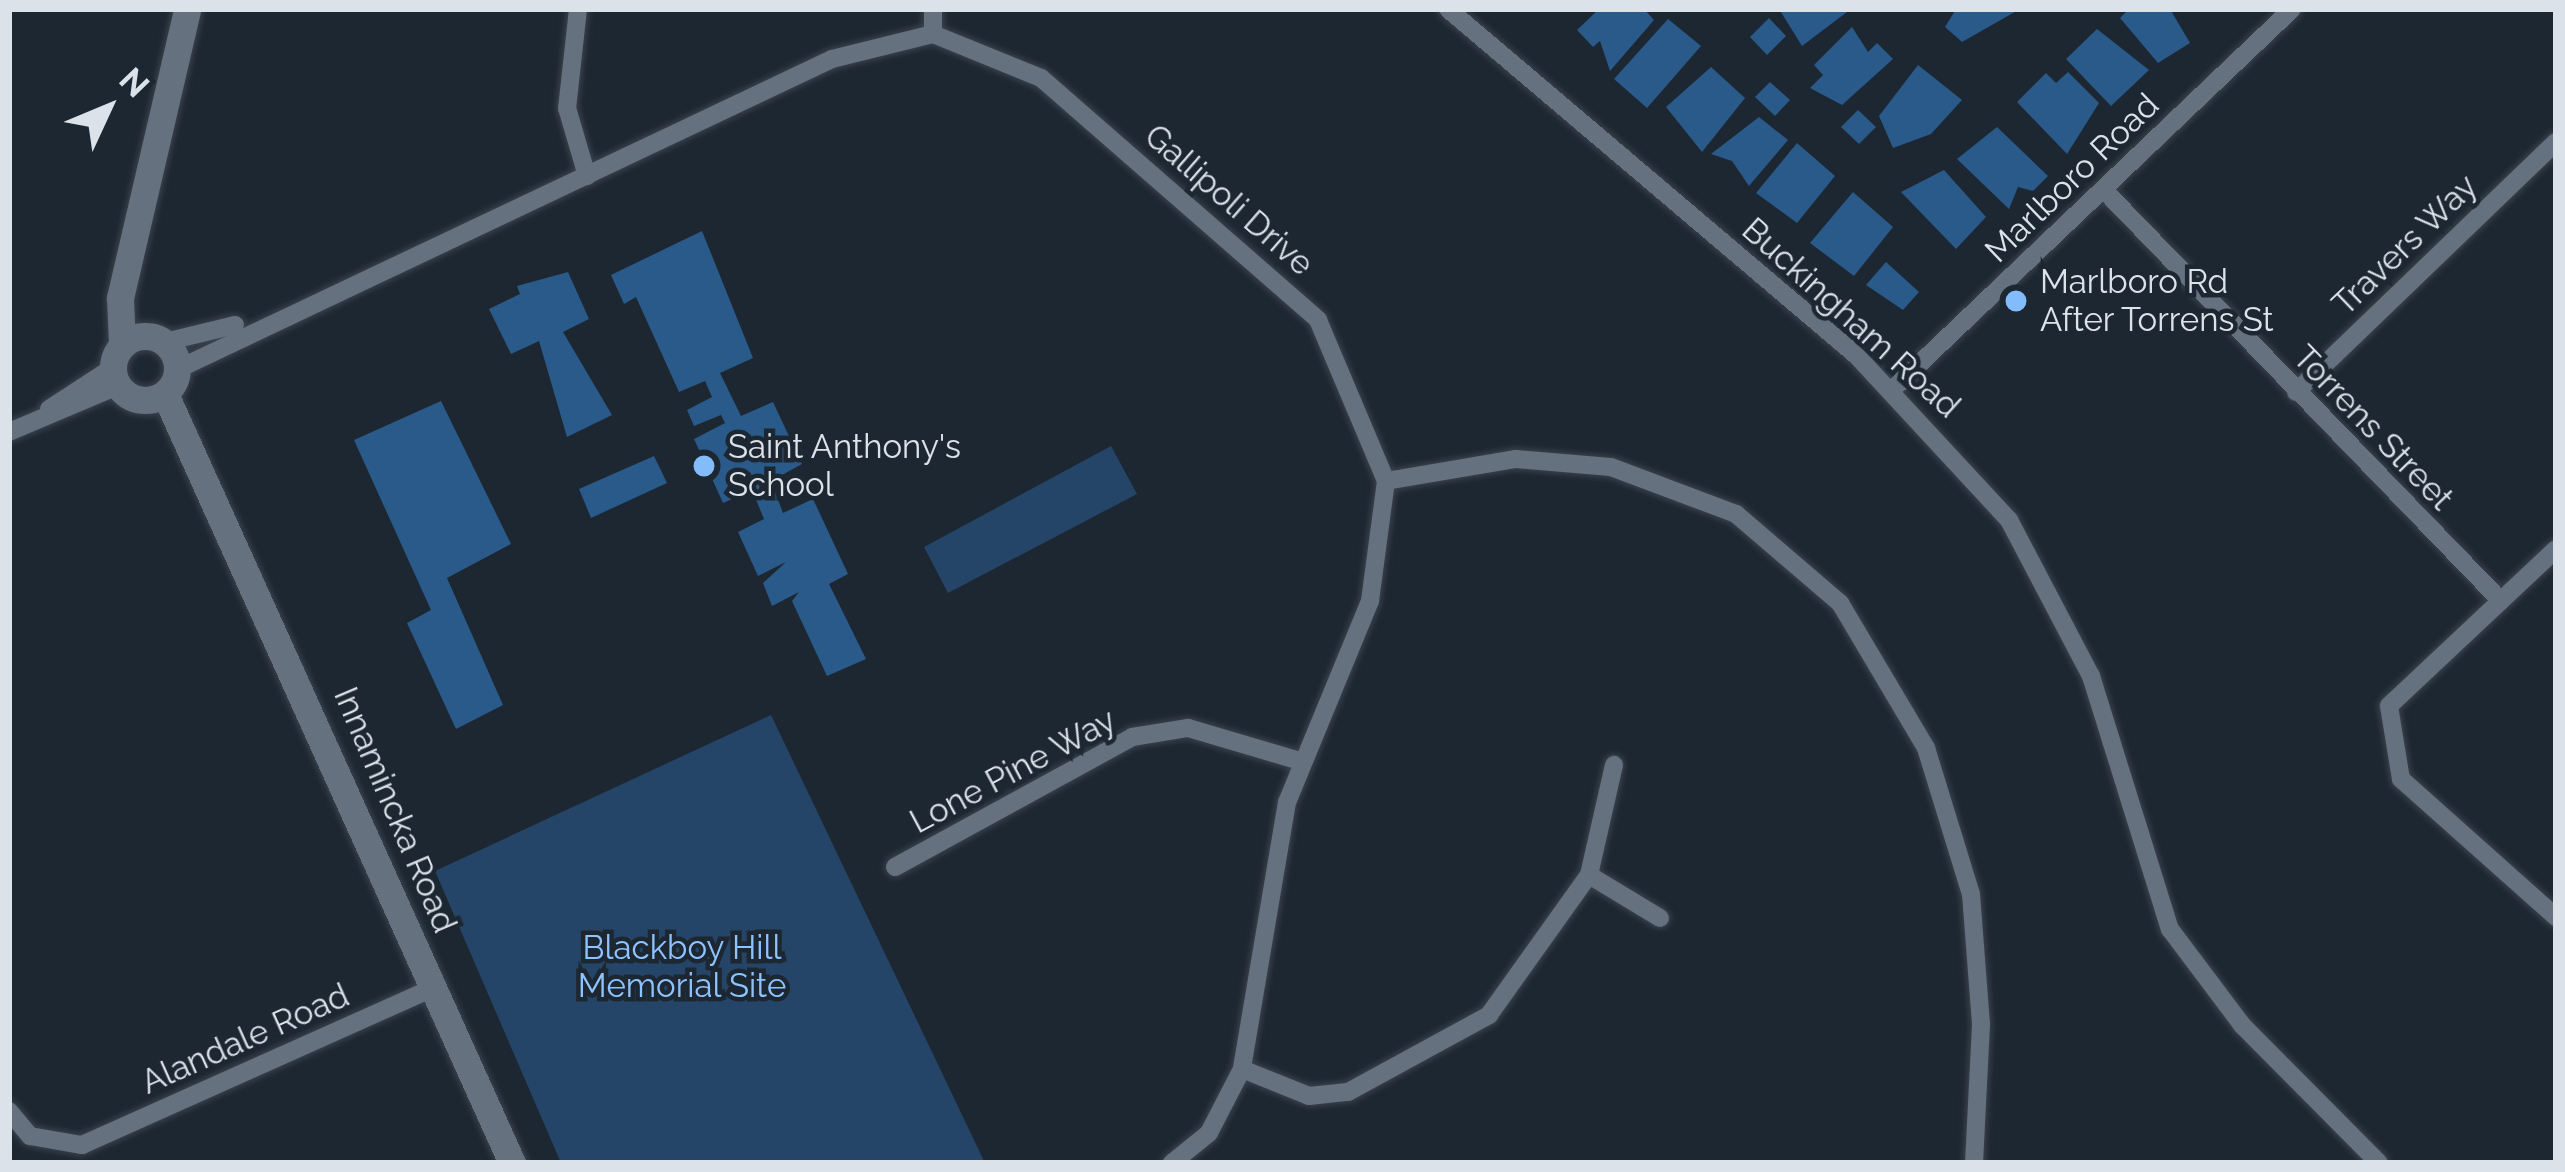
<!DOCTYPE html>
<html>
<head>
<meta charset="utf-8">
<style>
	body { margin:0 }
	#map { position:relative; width:2565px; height:1172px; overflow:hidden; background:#1d2732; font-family:Raleway,sans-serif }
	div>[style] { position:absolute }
	.green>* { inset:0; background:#244567 }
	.building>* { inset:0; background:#295a8a }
	.roads { filter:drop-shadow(0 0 3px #3a424c) drop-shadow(0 0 3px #3a424c) }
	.minor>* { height:18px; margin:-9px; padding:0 9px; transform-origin:9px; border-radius:9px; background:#65717e }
	.secondary>* { height:27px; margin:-13.5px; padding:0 13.5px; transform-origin:13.5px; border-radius:13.5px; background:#65717e }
	.secondary>.ring { margin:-13.5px; padding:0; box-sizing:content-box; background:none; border:27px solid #65717e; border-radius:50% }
	.dots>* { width:33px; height:33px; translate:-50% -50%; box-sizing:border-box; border:6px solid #1d2732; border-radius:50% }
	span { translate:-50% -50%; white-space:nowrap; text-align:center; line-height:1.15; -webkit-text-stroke:9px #1d2732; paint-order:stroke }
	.street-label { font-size:33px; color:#dbe2ea }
	.poi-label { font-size:33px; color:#dbe2ea }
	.left { translate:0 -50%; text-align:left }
	.park-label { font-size:33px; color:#8dc3fe }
	.frame { position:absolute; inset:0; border:12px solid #dbe2ea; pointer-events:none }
	.north { position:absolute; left:48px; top:48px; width:120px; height:120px; -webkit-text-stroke:9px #1d2732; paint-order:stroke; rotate:46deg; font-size:33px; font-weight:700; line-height:48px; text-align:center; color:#dbe2ea }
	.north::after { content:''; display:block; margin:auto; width:42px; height:54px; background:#dbe2ea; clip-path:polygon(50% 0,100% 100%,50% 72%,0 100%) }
</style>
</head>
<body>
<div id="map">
	<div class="green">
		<div style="clip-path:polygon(1111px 446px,1137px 494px,948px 593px,924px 547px)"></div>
		<div style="clip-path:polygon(771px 715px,985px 1163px,561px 1163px,435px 871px)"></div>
	</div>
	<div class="building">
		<div style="clip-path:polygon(1599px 9px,1644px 9px,1654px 20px,1610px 71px,1600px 41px,1593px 47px,1577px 30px)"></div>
		<div style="clip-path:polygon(1779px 9px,1851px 9px,1802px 46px)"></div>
		<div style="clip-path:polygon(1956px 9px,2020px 9px,1962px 42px,1945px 27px)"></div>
		<div style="clip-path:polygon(2129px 9px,2170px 9px,2190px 43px,2158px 63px,2120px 18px)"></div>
		<div style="clip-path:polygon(1769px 18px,1786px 36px,1767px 55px,1750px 37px)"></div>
		<div style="clip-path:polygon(1668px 19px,1701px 46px,1647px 108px,1614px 79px)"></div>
		<div style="clip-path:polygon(1852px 27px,1868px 52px,1877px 43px,1893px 59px,1842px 105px,1810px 88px,1823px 75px,1814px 65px)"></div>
		<div style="clip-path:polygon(2097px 29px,2149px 70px,2111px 106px,2066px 59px)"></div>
		<div style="clip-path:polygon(1918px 65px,1962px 100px,1931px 134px,1893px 148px,1879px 116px)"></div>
		<div style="clip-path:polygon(1711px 67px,1745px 98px,1702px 152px,1666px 107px)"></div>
		<div style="clip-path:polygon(2068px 72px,2099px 103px,2067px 154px,2017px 102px,2046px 73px,2056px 83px)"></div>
		<div style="clip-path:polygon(1770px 82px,1790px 100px,1775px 116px,1755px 97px)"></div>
		<div style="clip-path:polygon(1858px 110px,1876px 127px,1859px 144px,1841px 127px)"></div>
		<div style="clip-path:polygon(1759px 117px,1788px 140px,1749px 186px,1732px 161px,1711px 154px)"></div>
		<div style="clip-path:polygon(1997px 127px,2048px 176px,2033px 191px,2018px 187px,2009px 209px,1957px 159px)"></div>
		<div style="clip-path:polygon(1797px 143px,1835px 176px,1797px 223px,1756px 193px)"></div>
		<div style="clip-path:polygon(1944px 170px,1986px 217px,1956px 249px,1901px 192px)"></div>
		<div style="clip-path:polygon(1853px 192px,1893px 227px,1854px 276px,1810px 243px)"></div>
		<div style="clip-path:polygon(702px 231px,753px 358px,720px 373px,741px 416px,773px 402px,802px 464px,771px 481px,783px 513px,813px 499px,848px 574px,829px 584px,866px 659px,827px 676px,792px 601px,799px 592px,772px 606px,763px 583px,786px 562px,758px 576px,738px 532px,764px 519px,752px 490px,723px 503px,694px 439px,725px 423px,721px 415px,694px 426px,687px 410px,712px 397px,705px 381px,679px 392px,636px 297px,624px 304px,611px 275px)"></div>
		<div style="clip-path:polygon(1886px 262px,1919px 292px,1903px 310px,1866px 285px)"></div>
		<div style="clip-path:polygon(568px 272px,589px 319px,563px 332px,612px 415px,567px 437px,539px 341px,511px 354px,489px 309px,520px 294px,517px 286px)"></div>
		<div style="clip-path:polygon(441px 401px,511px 544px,447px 578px,503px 705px,456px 729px,407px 623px,431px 610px,354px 440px)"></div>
		<div style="clip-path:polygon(654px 456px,667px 483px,591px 518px,579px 489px)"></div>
	</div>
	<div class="roads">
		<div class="minor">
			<div style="left:578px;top:9px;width:100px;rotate:96.3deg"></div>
			<div style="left:567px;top:108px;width:71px;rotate:73.6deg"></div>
			<div style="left:933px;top:9px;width:25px;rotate:90deg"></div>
			<div style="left:1448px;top:9px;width:536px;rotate:40.31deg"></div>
			<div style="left:1857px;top:356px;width:224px;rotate:47.2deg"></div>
			<div style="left:2009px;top:520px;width:176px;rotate:62.3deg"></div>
			<div style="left:2091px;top:676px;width:265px;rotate:72.7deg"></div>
			<div style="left:2170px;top:929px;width:120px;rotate:53.1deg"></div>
			<div style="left:2242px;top:1025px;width:194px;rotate:45.2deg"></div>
			<div style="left:2104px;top:190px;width:571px;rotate:45.99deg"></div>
			<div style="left:165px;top:342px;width:72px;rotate:-13.7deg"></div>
			<div style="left:178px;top:369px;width:724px;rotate:-25.36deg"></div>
			<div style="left:832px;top:59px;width:104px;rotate:-13.9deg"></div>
			<div style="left:933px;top:34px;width:117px;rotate:22.2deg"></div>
			<div style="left:1041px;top:78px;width:368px;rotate:41.1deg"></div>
			<div style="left:1318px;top:320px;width:175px;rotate:67.1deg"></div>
			<div style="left:1386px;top:481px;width:121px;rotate:97.6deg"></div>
			<div style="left:1370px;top:601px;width:217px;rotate:112.4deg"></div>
			<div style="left:1287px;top:802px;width:271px;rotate:99.6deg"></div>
			<div style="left:1242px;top:1069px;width:72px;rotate:117.3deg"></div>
			<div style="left:1209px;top:1133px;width:48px;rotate:141deg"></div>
			<div style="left:1893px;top:389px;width:551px;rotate:-43.6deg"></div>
			<div style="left:2296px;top:392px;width:361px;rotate:-43.9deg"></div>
			<div style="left:49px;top:409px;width:75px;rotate:-33.1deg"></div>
			<div style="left:9px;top:432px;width:118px;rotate:-22.9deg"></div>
			<div style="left:1386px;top:481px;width:132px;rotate:-9.6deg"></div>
			<div style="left:1516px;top:459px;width:95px;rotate:4.8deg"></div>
			<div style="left:1611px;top:467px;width:134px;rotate:20.6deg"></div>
			<div style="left:1736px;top:514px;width:137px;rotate:40.6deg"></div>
			<div style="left:1840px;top:603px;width:169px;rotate:59.3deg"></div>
			<div style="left:1926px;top:748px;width:153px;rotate:72.9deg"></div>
			<div style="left:1971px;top:894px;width:131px;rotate:85.6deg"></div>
			<div style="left:1981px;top:1025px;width:138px;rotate:92.9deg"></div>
			<div style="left:2556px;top:549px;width:229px;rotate:136.8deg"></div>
			<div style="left:2389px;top:706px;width:74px;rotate:80.7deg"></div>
			<div style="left:2401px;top:779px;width:208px;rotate:41.7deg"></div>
			<div style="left:895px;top:867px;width:270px;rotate:-28.7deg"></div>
			<div style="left:1132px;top:737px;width:57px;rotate:-9.1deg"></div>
			<div style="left:1188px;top:728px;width:117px;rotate:16.4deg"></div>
			<div style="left:1589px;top:875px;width:83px;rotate:31.2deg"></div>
			<div style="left:1242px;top:1069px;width:72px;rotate:21.9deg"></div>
			<div style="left:1309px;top:1096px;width:39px;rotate:-6deg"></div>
			<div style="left:1348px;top:1092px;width:161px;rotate:-28.6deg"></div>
			<div style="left:1489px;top:1015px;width:172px;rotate:-54.5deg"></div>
			<div style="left:1589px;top:875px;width:113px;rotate:-77.2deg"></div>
			<div style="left:9px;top:1111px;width:33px;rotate:50deg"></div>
			<div style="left:30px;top:1136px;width:53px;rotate:9.8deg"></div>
			<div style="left:82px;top:1145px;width:385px;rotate:-24.1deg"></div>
		</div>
		<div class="secondary">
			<div class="ring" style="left:113px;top:336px;width:37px;height:37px"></div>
			<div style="left:122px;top:344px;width:46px;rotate:-92.5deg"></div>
			<div style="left:120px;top:298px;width:297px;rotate:-76.9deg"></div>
			<div style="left:165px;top:394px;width:844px;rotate:65.71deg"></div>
		</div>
	</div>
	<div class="dots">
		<div style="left:2016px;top:301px;background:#82bcfa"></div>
		<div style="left:704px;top:466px;background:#82bcfa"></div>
	</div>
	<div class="street-label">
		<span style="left:2072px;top:178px;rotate:-44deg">Marlboro Road</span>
		<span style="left:1229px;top:200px;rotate:41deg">Gallipoli Drive</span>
		<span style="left:2405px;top:245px;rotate:-44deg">Travers Way</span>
		<span style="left:1851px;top:318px;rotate:42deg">Buckingham Road</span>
		<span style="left:2373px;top:428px;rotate:46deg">Torrens Street</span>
		<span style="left:1013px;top:771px;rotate:-28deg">Lone Pine Way</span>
		<span style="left:395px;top:810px;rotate:67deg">Innamincka Road</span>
		<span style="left:245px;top:1039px;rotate:-24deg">Alandale Road</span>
	</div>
	<div class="poi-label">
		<span class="left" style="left:2040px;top:301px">Marlboro Rd<br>After Torrens St</span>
		<span class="left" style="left:728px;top:466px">Saint Anthony's<br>School</span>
	</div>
	<div class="park-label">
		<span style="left:682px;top:967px">Blackboy Hill<br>Memorial Site</span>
	</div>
	<div class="frame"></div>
	<div class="north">N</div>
</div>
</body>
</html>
